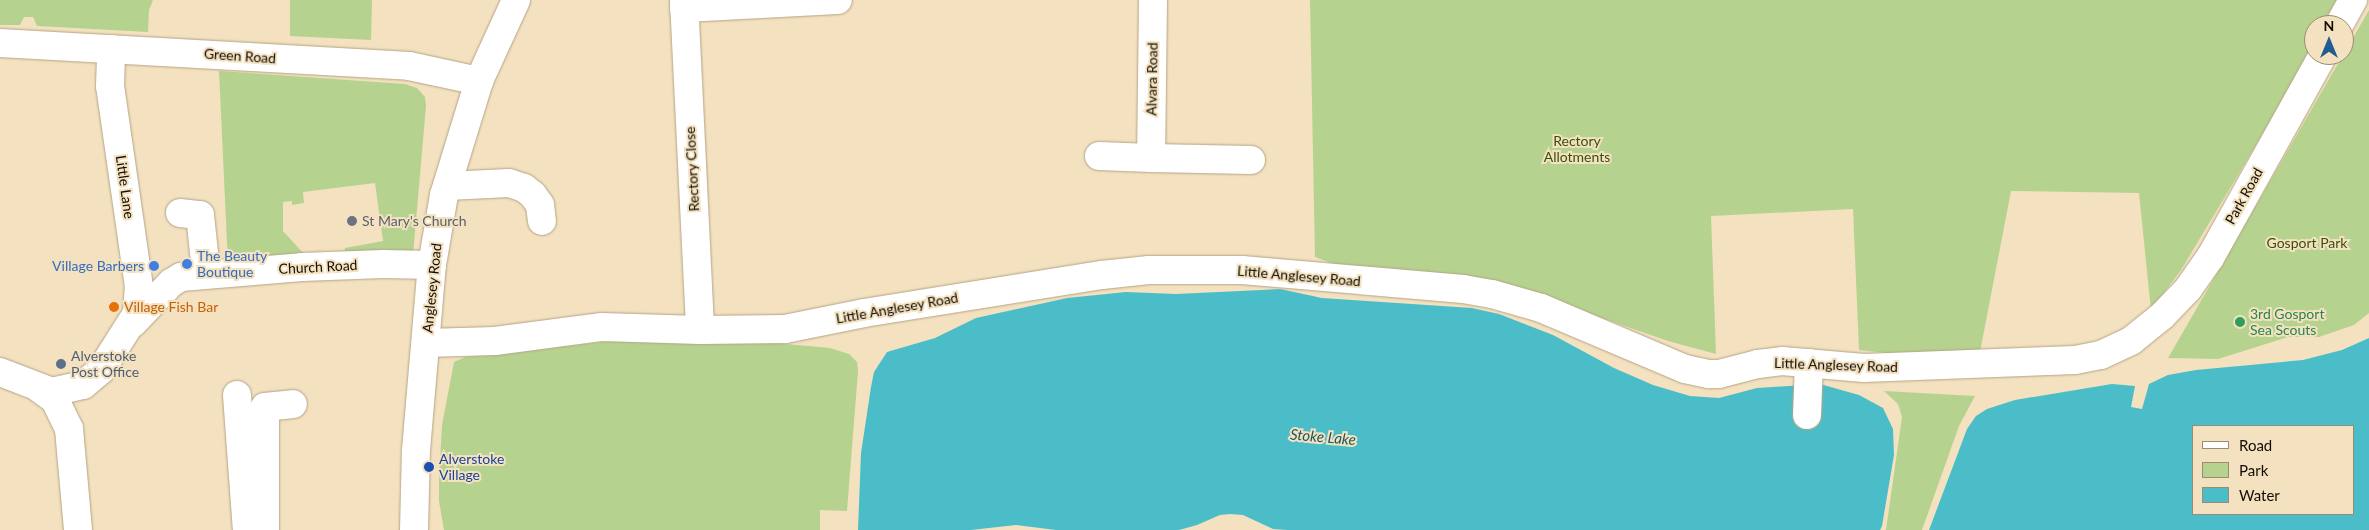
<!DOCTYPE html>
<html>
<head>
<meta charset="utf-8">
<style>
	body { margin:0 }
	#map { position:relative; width:2369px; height:530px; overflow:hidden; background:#f3e1c0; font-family:Lato,sans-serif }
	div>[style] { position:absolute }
	.green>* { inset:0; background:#b5d38f }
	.water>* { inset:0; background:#4bbdc8 }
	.roads { filter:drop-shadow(0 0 1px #b5a484) drop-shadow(0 0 1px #b5a484) }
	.minor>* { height:28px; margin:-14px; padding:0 14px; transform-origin:14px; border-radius:14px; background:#fff }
	.dots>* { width:14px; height:14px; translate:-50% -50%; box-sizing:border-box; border:2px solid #f3e1c0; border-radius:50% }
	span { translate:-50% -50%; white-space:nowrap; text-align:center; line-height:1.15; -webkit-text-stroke:4px #f3e1c0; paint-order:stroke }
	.street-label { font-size:14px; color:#130d03 }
	.park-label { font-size:14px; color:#38500c }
	.worship-label { font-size:14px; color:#5b616d }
	.left { translate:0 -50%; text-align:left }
	.shop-label { font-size:14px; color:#366cbe }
	.right { translate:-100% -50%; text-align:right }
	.food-label { font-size:14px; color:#c56008 }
	.leisure-label { font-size:14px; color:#27864d }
	.service-label { font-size:14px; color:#4e5e75 }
	.transit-label { font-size:14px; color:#164399 }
	.water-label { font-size:15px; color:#18585e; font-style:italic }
	.legend { position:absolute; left:2192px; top:425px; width:162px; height:90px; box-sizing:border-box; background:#f3e1c0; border:1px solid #998c74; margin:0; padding:6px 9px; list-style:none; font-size:15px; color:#130d03 }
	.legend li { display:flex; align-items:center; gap:10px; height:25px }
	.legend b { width:25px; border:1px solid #998c74 }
	.north { position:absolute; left:2304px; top:15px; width:50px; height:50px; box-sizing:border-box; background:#f3e1c0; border:1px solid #998c74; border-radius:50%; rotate:0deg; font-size:14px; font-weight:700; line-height:20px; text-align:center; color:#130d03 }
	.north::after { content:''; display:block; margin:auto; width:18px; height:22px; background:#1f5d93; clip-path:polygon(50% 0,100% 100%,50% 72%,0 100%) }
</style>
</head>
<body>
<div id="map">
	<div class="green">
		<div style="clip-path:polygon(0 0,153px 0,149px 10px,148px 32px,37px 26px,33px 17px,24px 17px,20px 25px,0 25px)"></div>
		<div style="clip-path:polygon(290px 0,372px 0,371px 40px,290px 36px)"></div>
		<div style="clip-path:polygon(1310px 0,2343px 0,2328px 25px,2314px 25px,2314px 48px,2181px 270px,2151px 310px,2139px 193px,2011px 191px,1980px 352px,1887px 353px,1859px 350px,1853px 209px,1711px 216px,1716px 354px,1668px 341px,1495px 281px,1339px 266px,1315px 257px)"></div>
		<div style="clip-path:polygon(2369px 10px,2369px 313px,2354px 325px,2319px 337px,2288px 337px,2218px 359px,2168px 358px)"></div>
		<div style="clip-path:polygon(219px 71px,405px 84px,417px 88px,425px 97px,426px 106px,413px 255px,343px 259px,345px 248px,383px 241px,375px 183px,303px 192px,304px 203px,292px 205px,292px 201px,283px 202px,283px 231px,305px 255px,228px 264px)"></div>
		<div style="clip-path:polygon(611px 341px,775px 343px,830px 348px,849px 354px,857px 362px,858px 371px,847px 511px,820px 510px,820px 530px,444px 530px,439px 501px,439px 480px,442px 425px,454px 362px,465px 357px)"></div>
		<div style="clip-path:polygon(1884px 391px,1975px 396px,1959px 426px,1922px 530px,1886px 530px,1902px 417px,1898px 404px)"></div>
	</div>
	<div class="water">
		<div style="clip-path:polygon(1280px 289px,1322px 298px,1472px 308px,1499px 314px,1553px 335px,1614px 368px,1653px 385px,1690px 396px,1719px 398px,1757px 388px,1820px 384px,1859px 395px,1883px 408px,1893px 429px,1894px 455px,1882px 526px,1880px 530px,1288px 530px,1273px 529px,1243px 515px,1230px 514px,1220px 515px,1197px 525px,1179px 530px,1056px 530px,1016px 525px,971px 530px,858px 530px,861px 453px,871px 387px,874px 372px,887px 352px,935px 338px,976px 318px,1067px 298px,1126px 292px,1176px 294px)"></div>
		<div style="clip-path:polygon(evenodd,2369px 338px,2369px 530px,1929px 530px,1967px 429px,1976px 416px,1987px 409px,2015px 400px,2112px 384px,2135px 386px,2131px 407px,2142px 409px,2149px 384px,2168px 375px,2196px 370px,2303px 360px,2342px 350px,2369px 338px,2193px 426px,2353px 426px,2353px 514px,2193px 514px,2193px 426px)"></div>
	</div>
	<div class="roads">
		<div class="minor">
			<div style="left:684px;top:0;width:330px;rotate:87.2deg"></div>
			<div style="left:1153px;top:0;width:158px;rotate:90.7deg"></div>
			<div style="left:1151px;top:158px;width:100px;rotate:1.1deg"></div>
			<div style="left:684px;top:8px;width:154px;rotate:-3deg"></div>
			<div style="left:2339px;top:25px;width:29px;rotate:-61deg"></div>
			<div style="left:0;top:43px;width:410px;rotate:3.2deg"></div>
			<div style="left:409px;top:66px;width:72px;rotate:12.1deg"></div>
			<div style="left:1099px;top:156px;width:52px;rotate:2.2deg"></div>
			<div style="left:447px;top:186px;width:62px;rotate:-2.8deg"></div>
			<div style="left:509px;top:183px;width:16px;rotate:18deg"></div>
			<div style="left:524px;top:188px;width:11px;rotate:38deg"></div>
			<div style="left:533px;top:195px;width:12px;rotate:55deg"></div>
			<div style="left:540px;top:205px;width:16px;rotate:83deg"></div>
			<div style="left:180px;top:213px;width:20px;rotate:6deg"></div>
			<div style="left:200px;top:215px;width:39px;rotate:84deg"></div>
			<div style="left:133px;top:323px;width:55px;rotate:-46.5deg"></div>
			<div style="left:171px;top:283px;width:12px;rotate:-31deg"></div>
			<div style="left:181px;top:277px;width:121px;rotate:-4.7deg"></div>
			<div style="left:302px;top:267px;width:81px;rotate:-2.1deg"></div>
			<div style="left:383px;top:264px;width:49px;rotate:1.2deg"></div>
			<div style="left:426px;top:343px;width:69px;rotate:-1.7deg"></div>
			<div style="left:495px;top:341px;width:108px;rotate:-7.5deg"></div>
			<div style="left:602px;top:327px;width:98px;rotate:1.8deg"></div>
			<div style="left:700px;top:330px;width:85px;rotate:-0.7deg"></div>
			<div style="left:785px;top:329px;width:81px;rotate:-11.4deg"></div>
			<div style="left:864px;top:313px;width:241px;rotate:-9.1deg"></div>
			<div style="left:1102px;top:275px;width:47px;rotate:-6.1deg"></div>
			<div style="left:1149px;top:270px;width:93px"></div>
			<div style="left:1242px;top:270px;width:222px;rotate:4.9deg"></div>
			<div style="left:1463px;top:289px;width:29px;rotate:10deg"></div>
			<div style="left:1492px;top:294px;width:51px;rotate:15.9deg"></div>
			<div style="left:1541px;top:308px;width:156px;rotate:23deg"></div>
			<div style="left:1685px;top:369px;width:25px;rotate:12deg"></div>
			<div style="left:1709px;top:374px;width:10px"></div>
			<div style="left:1719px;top:374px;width:40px;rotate:-14.4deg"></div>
			<div style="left:1758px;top:364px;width:24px;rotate:-7deg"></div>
			<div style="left:1782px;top:361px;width:82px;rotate:4.9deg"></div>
			<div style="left:1864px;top:368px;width:211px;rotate:-2.2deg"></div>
			<div style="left:2075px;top:360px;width:26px;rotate:-11deg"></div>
			<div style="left:2101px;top:355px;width:33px;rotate:-25deg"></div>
			<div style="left:2131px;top:341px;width:40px;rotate:-39deg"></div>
			<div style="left:2162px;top:316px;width:37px;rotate:-46deg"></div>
			<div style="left:2188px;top:289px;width:38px;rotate:-55deg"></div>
			<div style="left:2210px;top:258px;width:232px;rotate:-60.9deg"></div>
			<div style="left:0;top:372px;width:56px;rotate:21deg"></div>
			<div style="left:52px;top:392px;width:32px;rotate:-13deg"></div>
			<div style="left:83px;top:385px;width:23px;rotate:-40deg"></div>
			<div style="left:101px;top:370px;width:67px;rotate:-57.7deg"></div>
			<div style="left:137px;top:313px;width:26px;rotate:-86deg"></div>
			<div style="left:139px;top:287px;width:203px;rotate:-98.2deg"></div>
			<div style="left:110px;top:86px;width:37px;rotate:-88deg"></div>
			<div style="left:40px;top:389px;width:19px;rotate:36deg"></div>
			<div style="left:55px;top:400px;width:32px;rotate:64deg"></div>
			<div style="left:69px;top:429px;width:101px;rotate:84.9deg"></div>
			<div style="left:237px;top:395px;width:135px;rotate:85.8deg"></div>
			<div style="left:1807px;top:415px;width:52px;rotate:-87.8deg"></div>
			<div style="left:265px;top:530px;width:123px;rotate:-90deg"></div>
			<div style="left:265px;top:407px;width:28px;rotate:-6deg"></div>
			<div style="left:414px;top:530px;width:80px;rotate:-88.6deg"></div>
			<div style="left:416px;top:450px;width:186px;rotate:-85.1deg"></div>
			<div style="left:432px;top:265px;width:71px;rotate:-80.3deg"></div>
			<div style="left:444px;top:195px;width:119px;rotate:-72.9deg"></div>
			<div style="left:479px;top:81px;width:89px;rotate:-65.4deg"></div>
		</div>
	</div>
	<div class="dots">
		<div style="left:352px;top:221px;background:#6b7280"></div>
		<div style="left:187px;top:264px;background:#3f7fe0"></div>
		<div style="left:154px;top:266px;background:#3f7fe0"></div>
		<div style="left:114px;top:307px;background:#e8710a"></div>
		<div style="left:2240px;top:322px;background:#2e9e5b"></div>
		<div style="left:61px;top:364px;background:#5c6f8a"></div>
		<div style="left:429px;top:467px;background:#1a4fb4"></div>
	</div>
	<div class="street-label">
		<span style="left:240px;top:56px;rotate:4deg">Green Road</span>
		<span style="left:1152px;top:79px;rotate:-89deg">Alvara Road</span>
		<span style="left:692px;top:169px;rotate:-93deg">Rectory Close</span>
		<span style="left:125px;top:187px;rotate:82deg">Little Lane</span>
		<span style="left:2244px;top:196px;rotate:-61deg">Park Road</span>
		<span style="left:318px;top:267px;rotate:-3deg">Church Road</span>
		<span style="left:1299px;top:276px;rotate:5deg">Little Anglesey Road</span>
		<span style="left:432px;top:288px;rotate:-84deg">Anglesey Road</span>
		<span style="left:897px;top:308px;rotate:-10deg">Little Anglesey Road</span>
		<span style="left:1836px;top:365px;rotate:2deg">Little Anglesey Road</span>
	</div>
	<div class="park-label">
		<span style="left:1577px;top:149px">Rectory<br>Allotments</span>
		<span style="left:2307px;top:243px">Gosport Park</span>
	</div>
	<div class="worship-label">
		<span class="left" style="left:362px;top:221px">St Mary's Church</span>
	</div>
	<div class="shop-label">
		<span class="left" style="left:197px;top:264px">The Beauty<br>Boutique</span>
		<span class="right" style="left:144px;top:266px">Village Barbers</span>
	</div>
	<div class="food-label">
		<span class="left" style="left:124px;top:307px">Village Fish Bar</span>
	</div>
	<div class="leisure-label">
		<span class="left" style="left:2250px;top:322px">3rd Gosport<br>Sea Scouts</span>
	</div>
	<div class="service-label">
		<span class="left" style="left:71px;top:364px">Alverstoke<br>Post Office</span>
	</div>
	<div class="transit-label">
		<span class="left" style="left:439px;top:467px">Alverstoke<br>Village</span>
	</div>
	<div class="water-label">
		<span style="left:1323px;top:437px;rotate:5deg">Stoke Lake</span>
	</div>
	<ul class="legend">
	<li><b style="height:6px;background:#fff"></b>Road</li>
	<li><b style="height:14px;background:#b5d38f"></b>Park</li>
	<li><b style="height:14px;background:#4bbdc8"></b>Water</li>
	</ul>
	<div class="north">N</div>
</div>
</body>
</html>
